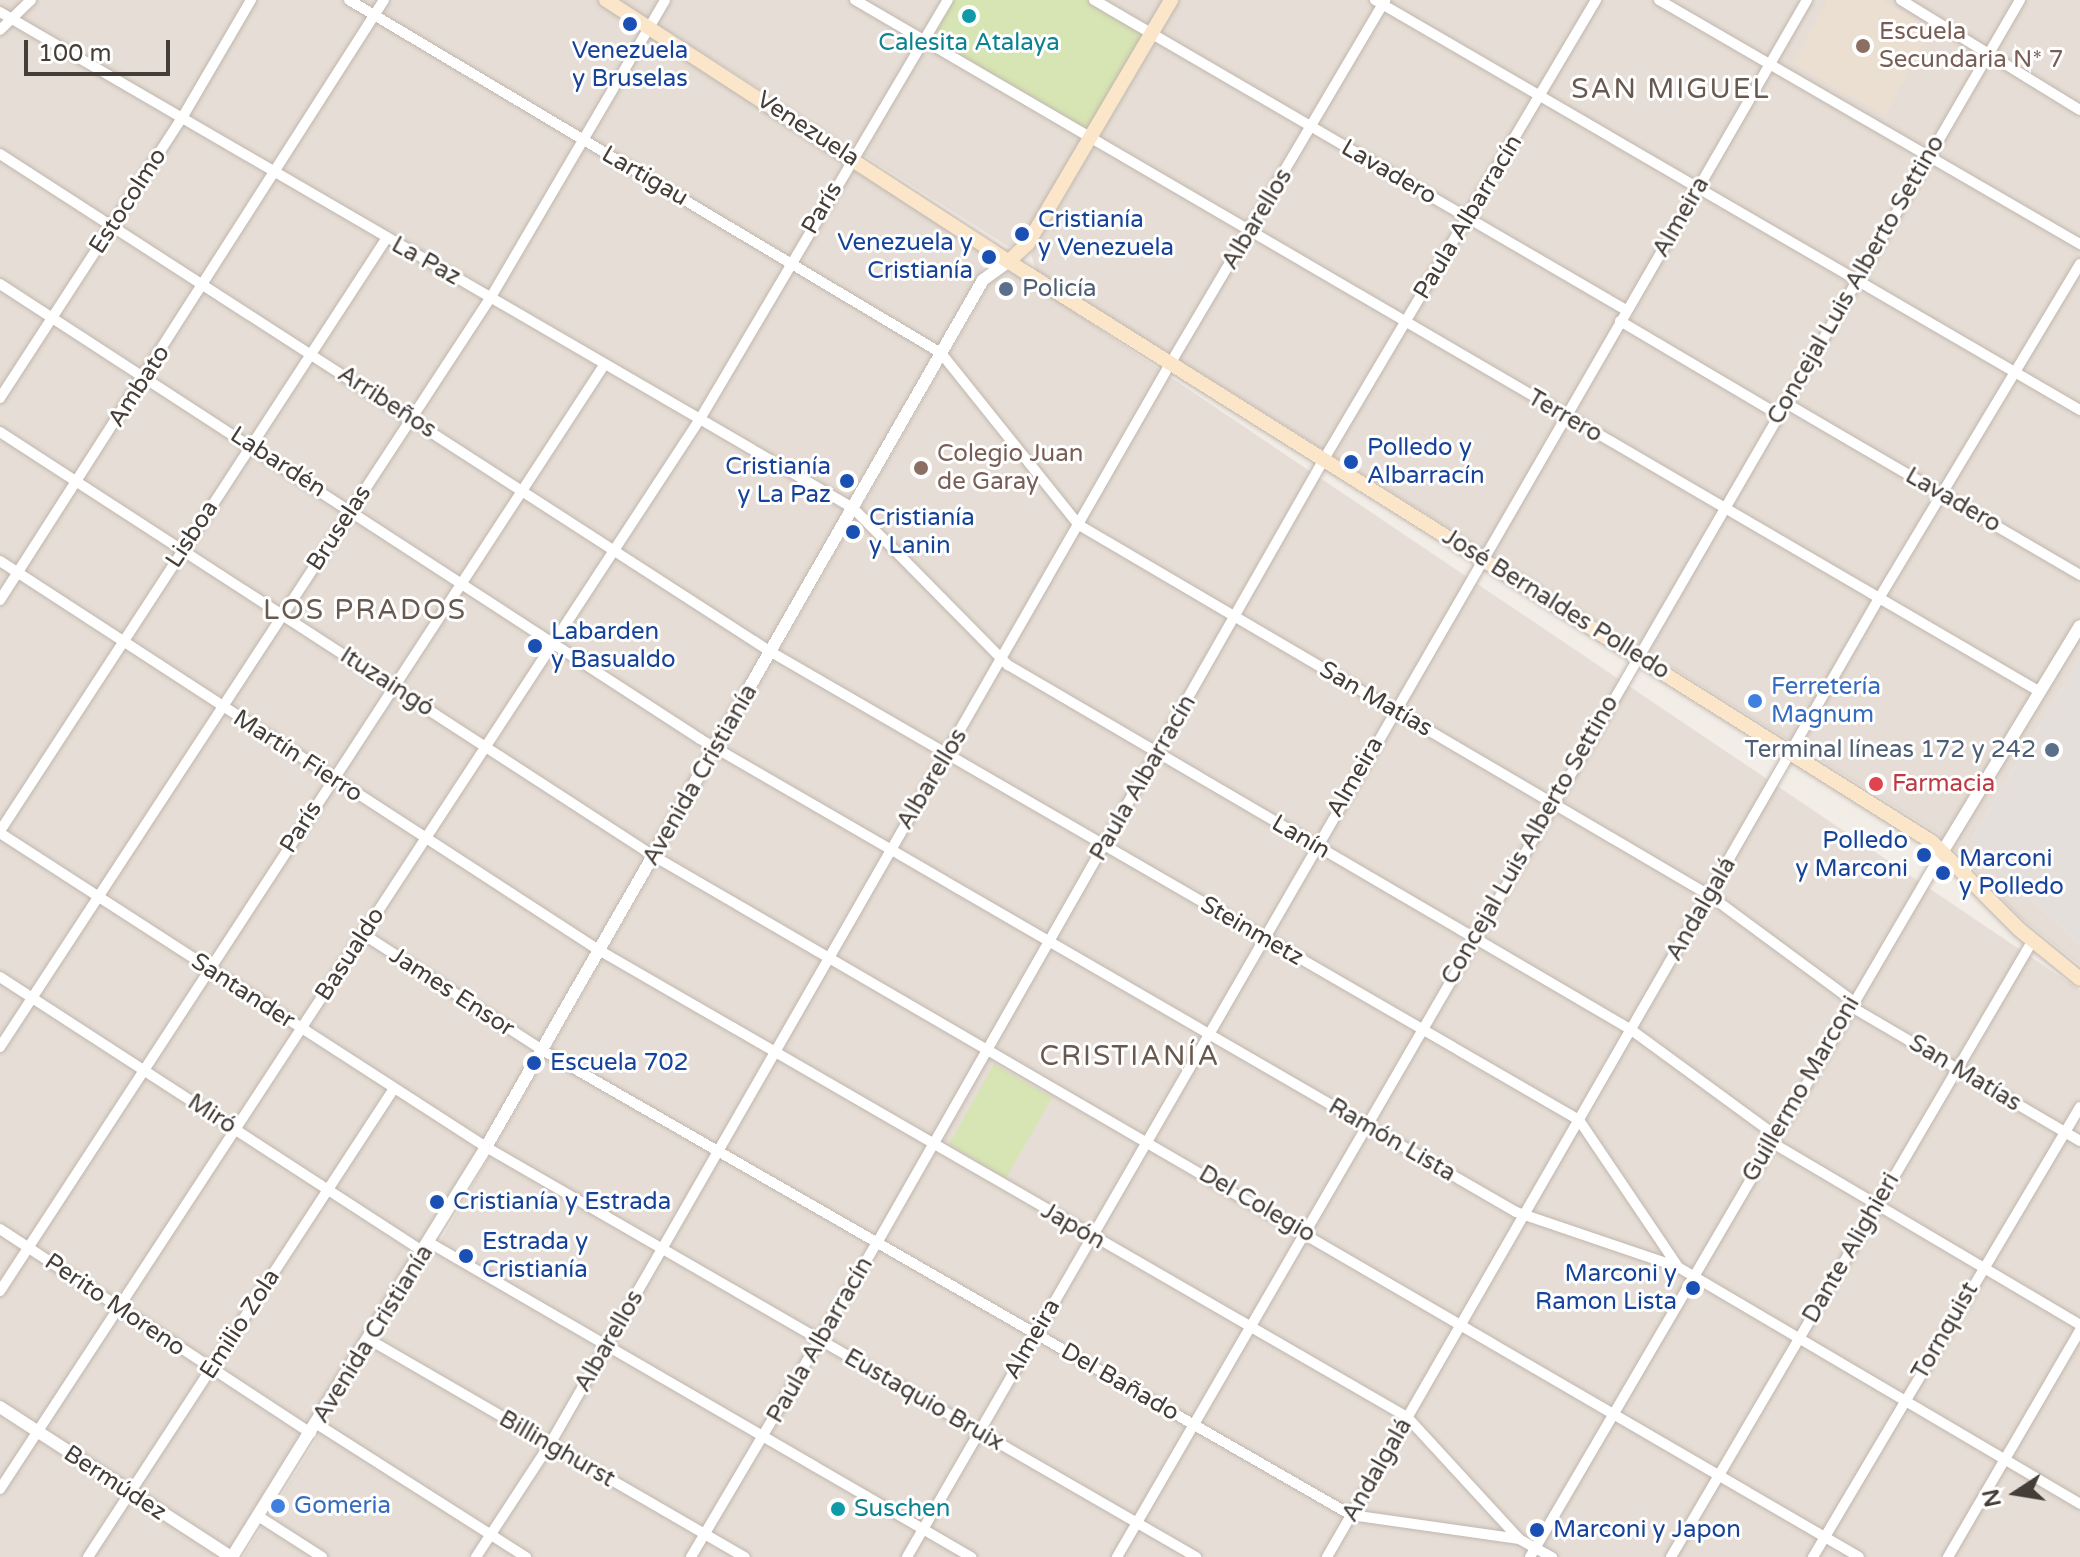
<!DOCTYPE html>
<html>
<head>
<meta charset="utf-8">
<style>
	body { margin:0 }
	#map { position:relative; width:2080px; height:1557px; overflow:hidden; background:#f2ede7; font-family:"Varela Round",sans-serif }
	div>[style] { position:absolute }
	.residential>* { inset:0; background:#e6ded6 }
	.industrial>* { inset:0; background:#e5dfdc }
	.education>* { inset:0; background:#ebdfd2 }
	.green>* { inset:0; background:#d7e4b3 }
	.roads { filter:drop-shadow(0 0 2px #c0b6ae) drop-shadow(0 0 2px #c0b6ae) }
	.minor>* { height:10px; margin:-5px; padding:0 5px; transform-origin:5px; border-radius:5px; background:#fff }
	.tertiary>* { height:12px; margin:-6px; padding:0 6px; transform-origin:6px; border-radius:6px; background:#fff }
	.secondary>* { height:14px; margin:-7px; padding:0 7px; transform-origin:7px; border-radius:7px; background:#fbe6c9 }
	.dots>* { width:22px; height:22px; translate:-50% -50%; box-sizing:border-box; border:4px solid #fff; border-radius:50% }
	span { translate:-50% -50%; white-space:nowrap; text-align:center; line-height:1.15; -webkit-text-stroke:6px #fff; paint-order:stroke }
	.education-label { font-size:24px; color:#785e54 }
	.left { translate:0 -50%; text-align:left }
	.culture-label { font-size:24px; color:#0d838f }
	.transit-label { font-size:24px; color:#164399 }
	.right { translate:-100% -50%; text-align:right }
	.street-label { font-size:24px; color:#453d37 }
	.service-label { font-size:24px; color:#4e5e75 }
	.shop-label { font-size:24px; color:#366cbe }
	.health-label { font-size:24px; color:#be3a42 }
	.quarter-label { font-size:28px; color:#67594f; letter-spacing:2px }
	.north { position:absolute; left:1976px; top:1453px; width:80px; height:80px; -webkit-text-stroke:6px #fff; paint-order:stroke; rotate:258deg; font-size:22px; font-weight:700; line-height:32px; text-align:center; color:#453d37 }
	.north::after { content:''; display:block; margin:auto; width:28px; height:36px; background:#453d37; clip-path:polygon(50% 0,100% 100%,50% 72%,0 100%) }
	.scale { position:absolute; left:24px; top:40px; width:146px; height:36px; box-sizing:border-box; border:4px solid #453d37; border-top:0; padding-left:10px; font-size:24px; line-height:28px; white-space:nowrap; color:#453d37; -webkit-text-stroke:6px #fff; paint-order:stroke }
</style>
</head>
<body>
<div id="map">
	<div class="residential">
		<div style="clip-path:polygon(0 0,599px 0,984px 254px,983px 272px,477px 1155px,228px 1557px,0 1557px)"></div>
		<div style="clip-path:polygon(619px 0,1165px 0,1027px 239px,1009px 247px)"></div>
		<div style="clip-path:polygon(1180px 0,2080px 0,2080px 658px,1969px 843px,2080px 944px,2080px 965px,2019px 916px,1939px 834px,1036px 270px,1031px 254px)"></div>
		<div style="clip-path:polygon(1002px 272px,1016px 273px,2080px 990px,2080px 1557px,243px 1557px,440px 1242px,990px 283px)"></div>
	</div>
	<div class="industrial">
		<div style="clip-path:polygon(2080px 658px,2080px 944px,1969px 843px)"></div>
	</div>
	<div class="education">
		<div style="clip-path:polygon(1828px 0,1881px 0,1932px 28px,1885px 115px,1793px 64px)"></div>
	</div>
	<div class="green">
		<div style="clip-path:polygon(953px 0,1094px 0,1146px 32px,1085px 135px,929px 43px)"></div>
		<div style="clip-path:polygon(994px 1064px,1052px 1098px,1006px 1178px,949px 1144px)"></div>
	</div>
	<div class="roads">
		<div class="minor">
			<div style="left:349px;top:0;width:689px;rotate:30.81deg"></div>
			<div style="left:941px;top:353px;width:221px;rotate:51.3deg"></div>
			<div style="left:1079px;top:525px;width:731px;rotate:30.43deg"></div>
			<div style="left:1709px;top:895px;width:179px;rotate:36.4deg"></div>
			<div style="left:855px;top:0;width:1372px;rotate:30.28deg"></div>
			<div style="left:1094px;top:0;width:616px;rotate:30.23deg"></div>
			<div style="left:1375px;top:0;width:816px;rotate:30.18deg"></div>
			<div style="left:1659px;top:0;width:487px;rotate:30.1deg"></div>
			<div style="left:1901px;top:0;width:210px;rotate:31.6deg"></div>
			<div style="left:0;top:12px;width:987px;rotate:30.18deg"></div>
			<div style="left:853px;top:508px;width:221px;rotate:45.4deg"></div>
			<div style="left:1008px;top:665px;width:721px;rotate:30.34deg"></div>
			<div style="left:1630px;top:1029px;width:180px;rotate:36.2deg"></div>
			<div style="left:0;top:30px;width:43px;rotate:-44.1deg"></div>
			<div style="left:0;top:154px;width:918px;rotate:32.86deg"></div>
			<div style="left:771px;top:652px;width:934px;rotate:30.08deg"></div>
			<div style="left:1579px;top:1120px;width:177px;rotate:56deg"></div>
			<div style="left:0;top:284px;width:835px;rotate:33.02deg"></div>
			<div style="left:700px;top:739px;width:943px;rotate:30.1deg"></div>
			<div style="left:1516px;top:1212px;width:171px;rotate:18.8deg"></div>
			<div style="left:1678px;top:1267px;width:467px;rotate:30.5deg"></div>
			<div style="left:1620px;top:321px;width:182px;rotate:30.6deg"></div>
			<div style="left:0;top:398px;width:334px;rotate:-57deg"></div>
			<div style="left:182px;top:118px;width:137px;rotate:-59.7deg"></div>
			<div style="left:1784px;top:402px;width:343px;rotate:30.3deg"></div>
			<div style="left:0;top:432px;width:777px;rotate:32.97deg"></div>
			<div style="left:652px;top:855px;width:1396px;rotate:30.18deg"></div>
			<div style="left:0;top:561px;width:712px;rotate:33.02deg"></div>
			<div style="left:597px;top:949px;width:935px;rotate:30.02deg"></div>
			<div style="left:1407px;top:1417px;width:166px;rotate:47.4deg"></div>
			<div style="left:0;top:600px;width:712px;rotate:-57.38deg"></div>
			<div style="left:0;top:831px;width:707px;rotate:-56.89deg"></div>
			<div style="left:0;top:833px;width:579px;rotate:32.87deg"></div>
			<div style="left:486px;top:1147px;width:820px;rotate:30deg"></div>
			<div style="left:363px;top:934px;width:213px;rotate:32.9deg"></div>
			<div style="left:542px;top:1050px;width:933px;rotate:29.89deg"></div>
			<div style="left:1351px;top:1515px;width:170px;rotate:8.1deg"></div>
			<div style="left:1519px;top:1539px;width:38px;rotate:29deg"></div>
			<div style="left:0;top:977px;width:505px;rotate:32.97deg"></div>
			<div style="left:1850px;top:1006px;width:267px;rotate:30.4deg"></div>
			<div style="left:0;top:1047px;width:896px;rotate:-56.79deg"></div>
			<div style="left:491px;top:297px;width:344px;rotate:-59.6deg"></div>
			<div style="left:1771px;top:1142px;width:359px;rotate:30.6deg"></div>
			<div style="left:0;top:1229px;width:372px;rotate:33.3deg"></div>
			<div style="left:430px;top:1243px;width:626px;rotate:30.13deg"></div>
			<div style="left:0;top:1291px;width:1106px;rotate:-56.88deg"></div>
			<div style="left:370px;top:1340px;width:433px;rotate:30.1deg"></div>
			<div style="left:317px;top:1424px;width:248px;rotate:32.5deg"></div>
			<div style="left:0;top:1489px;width:1279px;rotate:-56.81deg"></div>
			<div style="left:700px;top:419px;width:487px;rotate:-59.4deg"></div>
			<div style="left:258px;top:1516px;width:76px;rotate:32.6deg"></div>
			<div style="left:88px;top:1557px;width:558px;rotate:-56.85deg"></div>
			<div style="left:476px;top:1557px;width:135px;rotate:-56.8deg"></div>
			<div style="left:550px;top:1444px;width:1245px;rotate:-60.14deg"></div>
			<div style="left:1170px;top:364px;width:423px;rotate:-59.4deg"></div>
			<div style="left:691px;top:1557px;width:365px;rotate:-59.4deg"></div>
			<div style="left:877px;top:1243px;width:902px;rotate:-60.31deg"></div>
			<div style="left:1324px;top:459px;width:534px;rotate:-59.35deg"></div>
			<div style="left:907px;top:1557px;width:1798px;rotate:-59.97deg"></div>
			<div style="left:1117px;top:1557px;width:1800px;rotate:-59.89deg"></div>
			<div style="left:1327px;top:1557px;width:1104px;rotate:-60.07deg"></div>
			<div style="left:1878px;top:600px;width:392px;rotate:-59deg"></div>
			<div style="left:1530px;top:1557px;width:818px;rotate:-59.67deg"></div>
			<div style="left:1671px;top:1557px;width:715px;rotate:-59.6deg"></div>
			<div style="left:1813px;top:1557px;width:523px;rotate:-59.32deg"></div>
			<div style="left:1948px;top:1557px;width:263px;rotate:-59.8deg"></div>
		</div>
		<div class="tertiary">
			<div style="left:1943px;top:851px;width:263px;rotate:-58.7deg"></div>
			<div style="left:0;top:1407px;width:275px;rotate:33deg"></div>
			<div style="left:232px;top:1557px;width:482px;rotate:-58.2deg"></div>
			<div style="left:486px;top:1147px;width:999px;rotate:-60.18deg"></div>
			<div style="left:983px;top:280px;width:32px;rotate:-36deg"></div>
		</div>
		<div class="secondary">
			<div style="left:606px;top:0;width:500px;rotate:33deg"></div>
			<div style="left:1025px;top:272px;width:1071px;rotate:32.15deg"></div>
			<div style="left:1932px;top:842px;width:124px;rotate:45deg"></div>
			<div style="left:2020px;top:930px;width:77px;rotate:39.2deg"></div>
			<div style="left:1009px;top:261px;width:26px;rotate:-43deg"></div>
			<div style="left:1028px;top:243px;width:282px;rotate:-59.5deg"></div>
		</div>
	</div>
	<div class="dots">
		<div style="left:969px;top:16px;background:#0f9aa8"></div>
		<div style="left:630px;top:24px;background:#1a4fb4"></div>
		<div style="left:1863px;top:46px;background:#8d6e63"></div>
		<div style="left:1022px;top:234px;background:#1a4fb4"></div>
		<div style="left:989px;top:257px;background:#1a4fb4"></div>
		<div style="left:1006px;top:289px;background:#5c6f8a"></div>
		<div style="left:1351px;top:462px;background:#1a4fb4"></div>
		<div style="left:921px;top:468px;background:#8d6e63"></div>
		<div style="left:847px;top:481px;background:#1a4fb4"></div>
		<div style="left:853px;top:532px;background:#1a4fb4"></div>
		<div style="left:535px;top:646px;background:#1a4fb4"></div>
		<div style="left:1755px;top:701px;background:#3f7fe0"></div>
		<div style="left:2052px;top:750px;background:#5c6f8a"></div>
		<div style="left:1876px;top:784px;background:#e0444e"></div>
		<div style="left:1924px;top:855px;background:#1a4fb4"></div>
		<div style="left:1943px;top:873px;background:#1a4fb4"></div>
		<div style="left:534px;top:1063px;background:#1a4fb4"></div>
		<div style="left:437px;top:1202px;background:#1a4fb4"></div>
		<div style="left:466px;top:1256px;background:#1a4fb4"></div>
		<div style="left:1693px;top:1288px;background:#1a4fb4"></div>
		<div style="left:278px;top:1506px;background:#3f7fe0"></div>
		<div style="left:838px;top:1509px;background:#0f9aa8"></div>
		<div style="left:1537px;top:1530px;background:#1a4fb4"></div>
	</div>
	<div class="education-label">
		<span class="left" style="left:1879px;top:46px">Escuela<br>Secundaria N* 7</span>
		<span class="left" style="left:937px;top:468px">Colegio Juan<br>de Garay</span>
	</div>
	<div class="culture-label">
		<span style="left:969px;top:43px">Calesita Atalaya</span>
		<span class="left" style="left:854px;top:1509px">Suschen</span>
	</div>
	<div class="transit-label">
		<span style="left:630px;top:65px">Venezuela<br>y Bruselas</span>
		<span class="left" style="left:1038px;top:234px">Cristianía<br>y Venezuela</span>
		<span class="right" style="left:973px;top:257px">Venezuela y<br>Cristianía</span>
		<span class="left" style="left:1367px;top:462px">Polledo y<br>Albarracín</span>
		<span class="right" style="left:831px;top:481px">Cristianía<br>y La Paz</span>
		<span class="left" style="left:869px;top:532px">Cristianía<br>y Lanin</span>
		<span class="left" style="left:551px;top:646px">Labarden<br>y Basualdo</span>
		<span class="right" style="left:1908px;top:855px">Polledo<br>y Marconi</span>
		<span class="left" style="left:1959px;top:873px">Marconi<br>y Polledo</span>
		<span class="left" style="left:550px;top:1063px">Escuela 702</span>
		<span class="left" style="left:453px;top:1202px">Cristianía y Estrada</span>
		<span class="left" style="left:482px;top:1256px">Estrada y<br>Cristianía</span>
		<span class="right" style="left:1677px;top:1288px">Marconi y<br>Ramon Lista</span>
		<span class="left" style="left:1553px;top:1530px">Marconi y Japon</span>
	</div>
	<div class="street-label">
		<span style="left:808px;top:129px;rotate:33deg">Venezuela</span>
		<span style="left:1389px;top:172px;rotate:30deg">Lavadero</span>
		<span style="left:645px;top:176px;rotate:30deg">Lartigau</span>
		<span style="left:128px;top:201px;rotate:-57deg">Estocolmo</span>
		<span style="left:822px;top:208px;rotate:-60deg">París</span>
		<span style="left:1468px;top:217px;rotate:-59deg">Paula Albarracín</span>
		<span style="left:1681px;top:217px;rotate:-60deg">Almeira</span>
		<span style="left:1257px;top:219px;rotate:-59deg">Albarellos</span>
		<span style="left:426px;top:261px;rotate:29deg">La Paz</span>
		<span style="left:1856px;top:280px;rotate:-60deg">Concejal Luis Alberto Settino</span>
		<span style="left:139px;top:386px;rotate:-57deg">Ambato</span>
		<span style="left:387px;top:402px;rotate:33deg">Arribeños</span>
		<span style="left:1565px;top:416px;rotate:30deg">Terrero</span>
		<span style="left:278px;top:462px;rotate:33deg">Labardén</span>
		<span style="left:1953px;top:500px;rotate:30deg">Lavadero</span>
		<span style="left:339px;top:528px;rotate:-57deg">Bruselas</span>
		<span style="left:192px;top:534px;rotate:-57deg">Lisboa</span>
		<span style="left:1556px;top:604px;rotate:32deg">José Bernaldes Polledo</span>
		<span style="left:387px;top:682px;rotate:33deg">Ituzaingó</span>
		<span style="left:1376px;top:699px;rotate:30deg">San Matías</span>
		<span style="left:298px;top:756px;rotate:33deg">Martín Fierro</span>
		<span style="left:700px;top:775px;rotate:-60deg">Avenida Cristianía</span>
		<span style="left:1355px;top:777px;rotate:-60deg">Almeira</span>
		<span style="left:1143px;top:778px;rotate:-60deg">Paula Albarracín</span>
		<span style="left:932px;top:779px;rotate:-59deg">Albarellos</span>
		<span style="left:301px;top:827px;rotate:-58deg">París</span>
		<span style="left:1301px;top:837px;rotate:30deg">Lanín</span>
		<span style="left:1530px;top:840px;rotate:-60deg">Concejal Luis Alberto Settino</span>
		<span style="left:1701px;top:909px;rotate:-60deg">Andalgalá</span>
		<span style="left:1252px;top:931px;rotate:30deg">Steinmetz</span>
		<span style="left:350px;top:954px;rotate:-57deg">Basualdo</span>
		<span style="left:243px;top:991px;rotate:33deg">Santander</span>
		<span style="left:452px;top:992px;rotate:33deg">James Ensor</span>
		<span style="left:1965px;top:1073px;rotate:31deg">San Matías</span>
		<span style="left:1801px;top:1089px;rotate:-60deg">Guillermo Marconi</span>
		<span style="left:212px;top:1114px;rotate:33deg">Miró</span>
		<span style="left:1392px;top:1140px;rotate:30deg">Ramón Lista</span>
		<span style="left:1257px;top:1204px;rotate:30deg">Del Colegio</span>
		<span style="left:1073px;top:1226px;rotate:30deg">Japón</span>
		<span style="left:1851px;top:1248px;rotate:-60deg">Dante Alighieri</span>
		<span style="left:115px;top:1305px;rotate:34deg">Perito Moreno</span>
		<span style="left:240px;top:1324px;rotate:-57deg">Emilio Zola</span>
		<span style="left:1945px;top:1331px;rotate:-60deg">Tornquist</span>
		<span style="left:373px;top:1334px;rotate:-58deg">Avenida Cristianía</span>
		<span style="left:1032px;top:1339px;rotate:-60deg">Almeira</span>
		<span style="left:820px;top:1340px;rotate:-60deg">Paula Albarracín</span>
		<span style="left:609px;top:1341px;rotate:-60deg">Albarellos</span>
		<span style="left:1120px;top:1382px;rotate:30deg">Del Bañado</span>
		<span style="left:924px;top:1400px;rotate:30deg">Eustaquio Bruix</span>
		<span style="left:557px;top:1449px;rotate:30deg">Billinghurst</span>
		<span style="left:1377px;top:1470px;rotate:-60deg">Andalgalá</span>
		<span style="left:115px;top:1483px;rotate:33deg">Bermúdez</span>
	</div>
	<div class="service-label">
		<span class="left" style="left:1022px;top:289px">Policía</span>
		<span class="right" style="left:2036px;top:750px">Terminal líneas 172 y 242</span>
	</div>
	<div class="shop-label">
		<span class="left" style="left:1771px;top:701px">Ferretería<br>Magnum</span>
		<span class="left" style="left:294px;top:1506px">Gomeria</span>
	</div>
	<div class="health-label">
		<span class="left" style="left:1892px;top:784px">Farmacia</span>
	</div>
	<div class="quarter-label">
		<span style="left:1671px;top:89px">SAN MIGUEL</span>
		<span style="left:365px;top:610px">LOS PRADOS</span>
		<span style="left:1130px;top:1056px">CRISTIANÍA</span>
	</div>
	<div class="north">N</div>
	<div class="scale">100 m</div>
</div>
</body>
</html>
